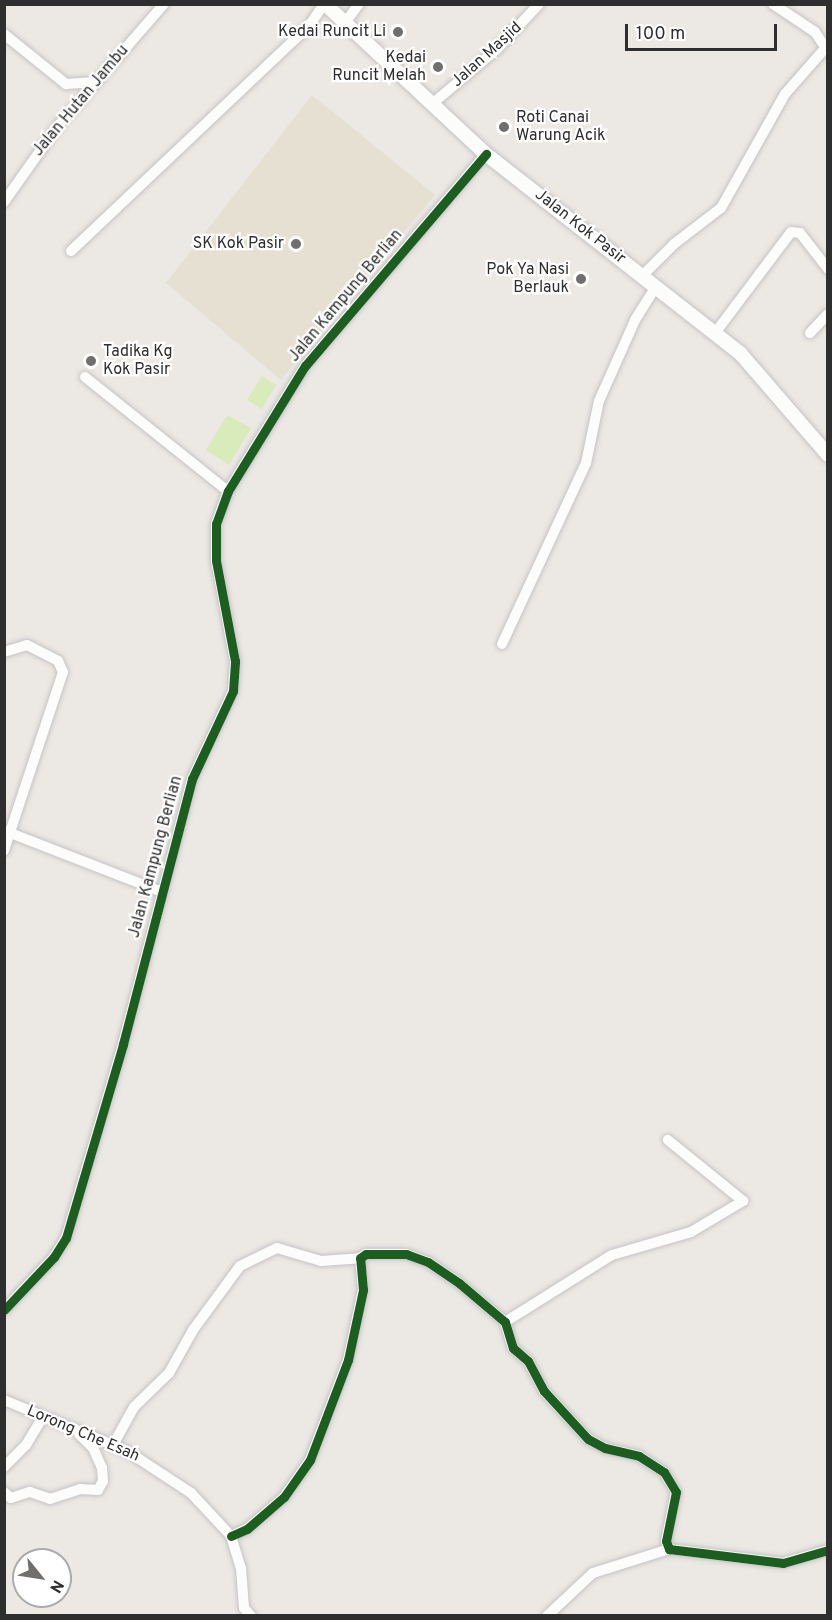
<!DOCTYPE html>
<html>
<head>
<meta charset="utf-8">
<style>
	body { margin:0 }
	#map { position:relative; width:832px; height:1620px; overflow:hidden; background:#ece8e4; font-family:Overpass,sans-serif }
	div>[style] { position:absolute }
	.education>* { inset:0; background:#e6e0d3 }
	.pitch>* { inset:0; background:#d9eabb }
	.roads { filter:drop-shadow(0 0 2px #c5c4c5) drop-shadow(0 0 2px #c5c4c5) }
	.minor>* { height:10px; margin:-5px; padding:0 5px; transform-origin:5px; border-radius:5px; background:#fcfcfb }
	.tertiary>* { height:14px; margin:-7px; padding:0 7px; transform-origin:7px; border-radius:7px; background:#fcfcfb }
	.cycleway>* { height:9px; margin:-4.5px; padding:0 4.5px; transform-origin:4.5px; border-radius:4.5px; background:#1b5e20 }
	.dots>* { width:16px; height:16px; translate:-50% -50%; box-sizing:border-box; border:3px solid #fff; border-radius:50% }
	span { translate:-50% -50%; white-space:nowrap; text-align:center; line-height:1.15; -webkit-text-stroke:4.5px #fff; paint-order:stroke }
	.poi-label { font-size:16px; color:#2e2e2e }
	.right { translate:-100% -50%; text-align:right }
	.left { translate:0 -50%; text-align:left }
	.street-label { font-size:16px; color:#2e2e2e }
	.frame { position:absolute; inset:0; border:6px solid #2e2e2e; pointer-events:none }
	.north { position:absolute; left:12px; top:1548px; width:60px; height:60px; box-sizing:border-box; background:#fff; border:2px solid #ababab; border-radius:50%; rotate:120deg; font-size:16px; font-weight:700; line-height:24px; text-align:center; color:#2e2e2e }
	.north::after { content:''; display:block; margin:auto; width:21px; height:27px; background:#706f6e; clip-path:polygon(50% 0,100% 100%,50% 72%,0 100%) }
	.scale { position:absolute; left:625px; top:24px; width:152px; height:27px; box-sizing:border-box; border:3px solid #2e2e2e; border-top:0; padding-left:8px; font-size:18px; line-height:21px; white-space:nowrap; color:#2e2e2e; -webkit-text-stroke:4px #fff; paint-order:stroke }
</style>
</head>
<body>
<div id="map">
	<div class="education">
		<div style="clip-path:polygon(312px 95px,435px 195px,281px 380px,166px 283px)"></div>
	</div>
	<div class="pitch">
		<div style="clip-path:polygon(262px 376px,276px 385px,262px 409px,247px 400px)"></div>
		<div style="clip-path:polygon(227px 415px,251px 428px,229px 465px,206px 450px)"></div>
	</div>
	<div class="roads">
		<div class="minor">
			<div style="left:773px;top:4px;width:50px;rotate:33.7deg"></div>
			<div style="left:815px;top:32px;width:18px;rotate:56deg"></div>
			<div style="left:345px;top:23px;width:24px;rotate:-54deg"></div>
			<div style="left:4px;top:34px;width:80px;rotate:38.9deg"></div>
			<div style="left:66px;top:84px;width:30px;rotate:-4deg"></div>
			<div style="left:432px;top:104px;width:84px;rotate:-40.2deg"></div>
			<div style="left:496px;top:50px;width:63px;rotate:-46.9deg"></div>
			<div style="left:4px;top:202px;width:92px;rotate:-54.8deg"></div>
			<div style="left:57px;top:127px;width:163px;rotate:-49deg"></div>
			<div style="left:71px;top:251px;width:328px;rotate:-43.4deg"></div>
			<div style="left:309px;top:26px;width:27px;rotate:-56deg"></div>
			<div style="left:642px;top:276px;width:45px;rotate:-45deg"></div>
			<div style="left:674px;top:244px;width:59px;rotate:-37.5deg"></div>
			<div style="left:721px;top:208px;width:131px;rotate:-60.7deg"></div>
			<div style="left:785px;top:94px;width:65px;rotate:-48.7deg"></div>
			<div style="left:715px;top:333px;width:126px;rotate:-53deg"></div>
			<div style="left:791px;top:232px;width:9px;rotate:6deg"></div>
			<div style="left:800px;top:233px;width:46px;rotate:52.1deg"></div>
			<div style="left:810px;top:333px;width:26px;rotate:-47deg"></div>
			<div style="left:85px;top:377px;width:183px;rotate:38.6deg"></div>
			<div style="left:502px;top:644px;width:200px;rotate:-65.1deg"></div>
			<div style="left:586px;top:463px;width:63px;rotate:-78.2deg"></div>
			<div style="left:599px;top:401px;width:89px;rotate:-66deg"></div>
			<div style="left:635px;top:320px;width:40px;rotate:-58deg"></div>
			<div style="left:4px;top:652px;width:24px;rotate:-17deg"></div>
			<div style="left:27px;top:645px;width:35px;rotate:27deg"></div>
			<div style="left:58px;top:661px;width:12px;rotate:66deg"></div>
			<div style="left:63px;top:672px;width:188px;rotate:108.3deg"></div>
			<div style="left:5px;top:831px;width:168px;rotate:21.2deg"></div>
			<div style="left:4px;top:1310px;width:73px;rotate:-46.7deg"></div>
			<div style="left:54px;top:1257px;width:22px;rotate:-58deg"></div>
			<div style="left:66px;top:1238px;width:202px;rotate:-73.6deg"></div>
			<div style="left:123px;top:1044px;width:274px;rotate:-75.4deg"></div>
			<div style="left:192px;top:779px;width:97px;rotate:-65deg"></div>
			<div style="left:233px;top:691px;width:30px;rotate:-86deg"></div>
			<div style="left:235px;top:661px;width:103px;rotate:-100.7deg"></div>
			<div style="left:216px;top:560px;width:36px;rotate:-90deg"></div>
			<div style="left:216px;top:524px;width:35px;rotate:-70deg"></div>
			<div style="left:228px;top:491px;width:147px;rotate:-58.4deg"></div>
			<div style="left:305px;top:366px;width:279px;rotate:-49.5deg"></div>
			<div style="left:505px;top:1322px;width:126px;rotate:-32.1deg"></div>
			<div style="left:612px;top:1255px;width:82px;rotate:-16.2deg"></div>
			<div style="left:691px;top:1232px;width:61px;rotate:-30.8deg"></div>
			<div style="left:743px;top:1201px;width:97px;rotate:-140.9deg"></div>
			<div style="left:4px;top:1400px;width:133px;rotate:22.5deg"></div>
			<div style="left:127px;top:1451px;width:77px;rotate:33.3deg"></div>
			<div style="left:191px;top:1493px;width:59px;rotate:47.1deg"></div>
			<div style="left:231px;top:1536px;width:34px;rotate:73deg"></div>
			<div style="left:241px;top:1568px;width:40px;rotate:85.7deg"></div>
			<div style="left:244px;top:1608px;width:11px;rotate:49deg"></div>
			<div style="left:113px;top:1445px;width:43px;rotate:-61.1deg"></div>
			<div style="left:134px;top:1407px;width:49px;rotate:-44.2deg"></div>
			<div style="left:169px;top:1373px;width:49px;rotate:-60.8deg"></div>
			<div style="left:193px;top:1330px;width:79px;rotate:-53.7deg"></div>
			<div style="left:240px;top:1266px;width:41px;rotate:-25.9deg"></div>
			<div style="left:277px;top:1248px;width:46px;rotate:16.5deg"></div>
			<div style="left:321px;top:1261px;width:39px;rotate:-4deg"></div>
			<div style="left:4px;top:1467px;width:31px;rotate:-45deg"></div>
			<div style="left:26px;top:1445px;width:33px;rotate:-59deg"></div>
			<div style="left:4px;top:1492px;width:9px;rotate:41deg"></div>
			<div style="left:11px;top:1498px;width:20px;rotate:-18deg"></div>
			<div style="left:30px;top:1492px;width:21px;rotate:19deg"></div>
			<div style="left:50px;top:1499px;width:32px;rotate:-18deg"></div>
			<div style="left:80px;top:1489px;width:18px;rotate:3deg"></div>
			<div style="left:98px;top:1490px;width:10px;rotate:-61deg"></div>
			<div style="left:103px;top:1481px;width:13px;rotate:-94deg"></div>
			<div style="left:102px;top:1468px;width:22px;rotate:-114deg"></div>
			<div style="left:93px;top:1448px;width:20px;rotate:-135deg"></div>
			<div style="left:231px;top:1536px;width:17px;rotate:-24deg"></div>
			<div style="left:247px;top:1529px;width:49px;rotate:-40.9deg"></div>
			<div style="left:284px;top:1497px;width:45px;rotate:-54.9deg"></div>
			<div style="left:310px;top:1460px;width:107px;rotate:-69.2deg"></div>
			<div style="left:348px;top:1360px;width:72px;rotate:-77.9deg"></div>
			<div style="left:363px;top:1290px;width:32px;rotate:-95deg"></div>
			<div style="left:360px;top:1258px;width:7px;rotate:-34deg"></div>
			<div style="left:366px;top:1254px;width:40px"></div>
			<div style="left:406px;top:1254px;width:23px;rotate:20deg"></div>
			<div style="left:428px;top:1262px;width:37px;rotate:34deg"></div>
			<div style="left:459px;top:1283px;width:60px;rotate:40.3deg"></div>
			<div style="left:505px;top:1322px;width:27px;rotate:73deg"></div>
			<div style="left:513px;top:1348px;width:20px;rotate:41deg"></div>
			<div style="left:528px;top:1361px;width:34px;rotate:62deg"></div>
			<div style="left:544px;top:1391px;width:65px;rotate:47.5deg"></div>
			<div style="left:588px;top:1439px;width:19px;rotate:28deg"></div>
			<div style="left:605px;top:1448px;width:35px;rotate:13deg"></div>
			<div style="left:639px;top:1456px;width:30px;rotate:33deg"></div>
			<div style="left:664px;top:1472px;width:23px;rotate:59deg"></div>
			<div style="left:676px;top:1492px;width:50px;rotate:101.5deg"></div>
			<div style="left:666px;top:1541px;width:9px;rotate:69deg"></div>
			<div style="left:669px;top:1549px;width:115px;rotate:7deg"></div>
			<div style="left:783px;top:1563px;width:47px;rotate:-16.1deg"></div>
			<div style="left:547px;top:1616px;width:63px;rotate:-43.1deg"></div>
			<div style="left:593px;top:1573px;width:80px;rotate:-17.5deg"></div>
		</div>
		<div class="tertiary">
			<div style="left:325px;top:4px;width:220px;rotate:43deg"></div>
			<div style="left:486px;top:154px;width:323px;rotate:38.1deg"></div>
			<div style="left:740px;top:353px;width:135px;rotate:49.2deg"></div>
		</div>
	</div>
	<div class="cycleway">
		<div style="left:4px;top:1310px;width:73px;rotate:-46.7deg"></div>
		<div style="left:54px;top:1257px;width:22px;rotate:-58deg"></div>
		<div style="left:66px;top:1238px;width:202px;rotate:-73.6deg"></div>
		<div style="left:123px;top:1044px;width:274px;rotate:-75.4deg"></div>
		<div style="left:192px;top:779px;width:97px;rotate:-65deg"></div>
		<div style="left:233px;top:691px;width:30px;rotate:-86deg"></div>
		<div style="left:235px;top:661px;width:103px;rotate:-100.7deg"></div>
		<div style="left:216px;top:560px;width:36px;rotate:-90deg"></div>
		<div style="left:216px;top:524px;width:35px;rotate:-70deg"></div>
		<div style="left:228px;top:491px;width:147px;rotate:-58.4deg"></div>
		<div style="left:305px;top:366px;width:279px;rotate:-49.5deg"></div>
		<div style="left:231px;top:1536px;width:17px;rotate:-24deg"></div>
		<div style="left:247px;top:1529px;width:49px;rotate:-40.9deg"></div>
		<div style="left:284px;top:1497px;width:45px;rotate:-54.9deg"></div>
		<div style="left:310px;top:1460px;width:107px;rotate:-69.2deg"></div>
		<div style="left:348px;top:1360px;width:72px;rotate:-77.9deg"></div>
		<div style="left:363px;top:1290px;width:32px;rotate:-95deg"></div>
		<div style="left:360px;top:1258px;width:7px;rotate:-34deg"></div>
		<div style="left:366px;top:1254px;width:40px"></div>
		<div style="left:406px;top:1254px;width:23px;rotate:20deg"></div>
		<div style="left:428px;top:1262px;width:37px;rotate:34deg"></div>
		<div style="left:459px;top:1283px;width:60px;rotate:40.3deg"></div>
		<div style="left:505px;top:1322px;width:27px;rotate:73deg"></div>
		<div style="left:513px;top:1348px;width:20px;rotate:41deg"></div>
		<div style="left:528px;top:1361px;width:34px;rotate:62deg"></div>
		<div style="left:544px;top:1391px;width:65px;rotate:47.5deg"></div>
		<div style="left:588px;top:1439px;width:19px;rotate:28deg"></div>
		<div style="left:605px;top:1448px;width:35px;rotate:13deg"></div>
		<div style="left:639px;top:1456px;width:30px;rotate:33deg"></div>
		<div style="left:664px;top:1472px;width:23px;rotate:59deg"></div>
		<div style="left:676px;top:1492px;width:50px;rotate:101.5deg"></div>
		<div style="left:666px;top:1541px;width:9px;rotate:69deg"></div>
		<div style="left:669px;top:1549px;width:115px;rotate:7deg"></div>
		<div style="left:783px;top:1563px;width:47px;rotate:-16.1deg"></div>
	</div>
	<div class="dots">
		<div style="left:398px;top:32px;background:#706f6e"></div>
		<div style="left:438px;top:67px;background:#706f6e"></div>
		<div style="left:504px;top:127px;background:#706f6e"></div>
		<div style="left:296px;top:244px;background:#706f6e"></div>
		<div style="left:581px;top:279px;background:#706f6e"></div>
		<div style="left:91px;top:361px;background:#706f6e"></div>
	</div>
	<div class="poi-label">
		<span class="right" style="left:386px;top:32px">Kedai Runcit Li</span>
		<span class="right" style="left:426px;top:67px">Kedai<br>Runcit Melah</span>
		<span class="left" style="left:516px;top:127px">Roti Canai<br>Warung Acik</span>
		<span class="right" style="left:284px;top:244px">SK Kok Pasir</span>
		<span class="right" style="left:569px;top:279px">Pok Ya Nasi<br>Berlauk</span>
		<span class="left" style="left:103px;top:361px">Tadika Kg<br>Kok Pasir</span>
	</div>
	<div class="street-label">
		<span style="left:487px;top:55px;rotate:-42deg">Jalan Masjid</span>
		<span style="left:81px;top:101px;rotate:-50deg">Jalan Hutan Jambu</span>
		<span style="left:580px;top:227px;rotate:38deg">Jalan Kok Pasir</span>
		<span style="left:346px;top:296px;rotate:-50deg">Jalan Kampung Berlian</span>
		<span style="left:156px;top:857px;rotate:-75deg">Jalan Kampung Berlian</span>
		<span style="left:83px;top:1434px;rotate:23deg">Lorong Che Esah</span>
	</div>
	<div class="frame"></div>
	<div class="north">N</div>
	<div class="scale">100 m</div>
</div>
</body>
</html>
